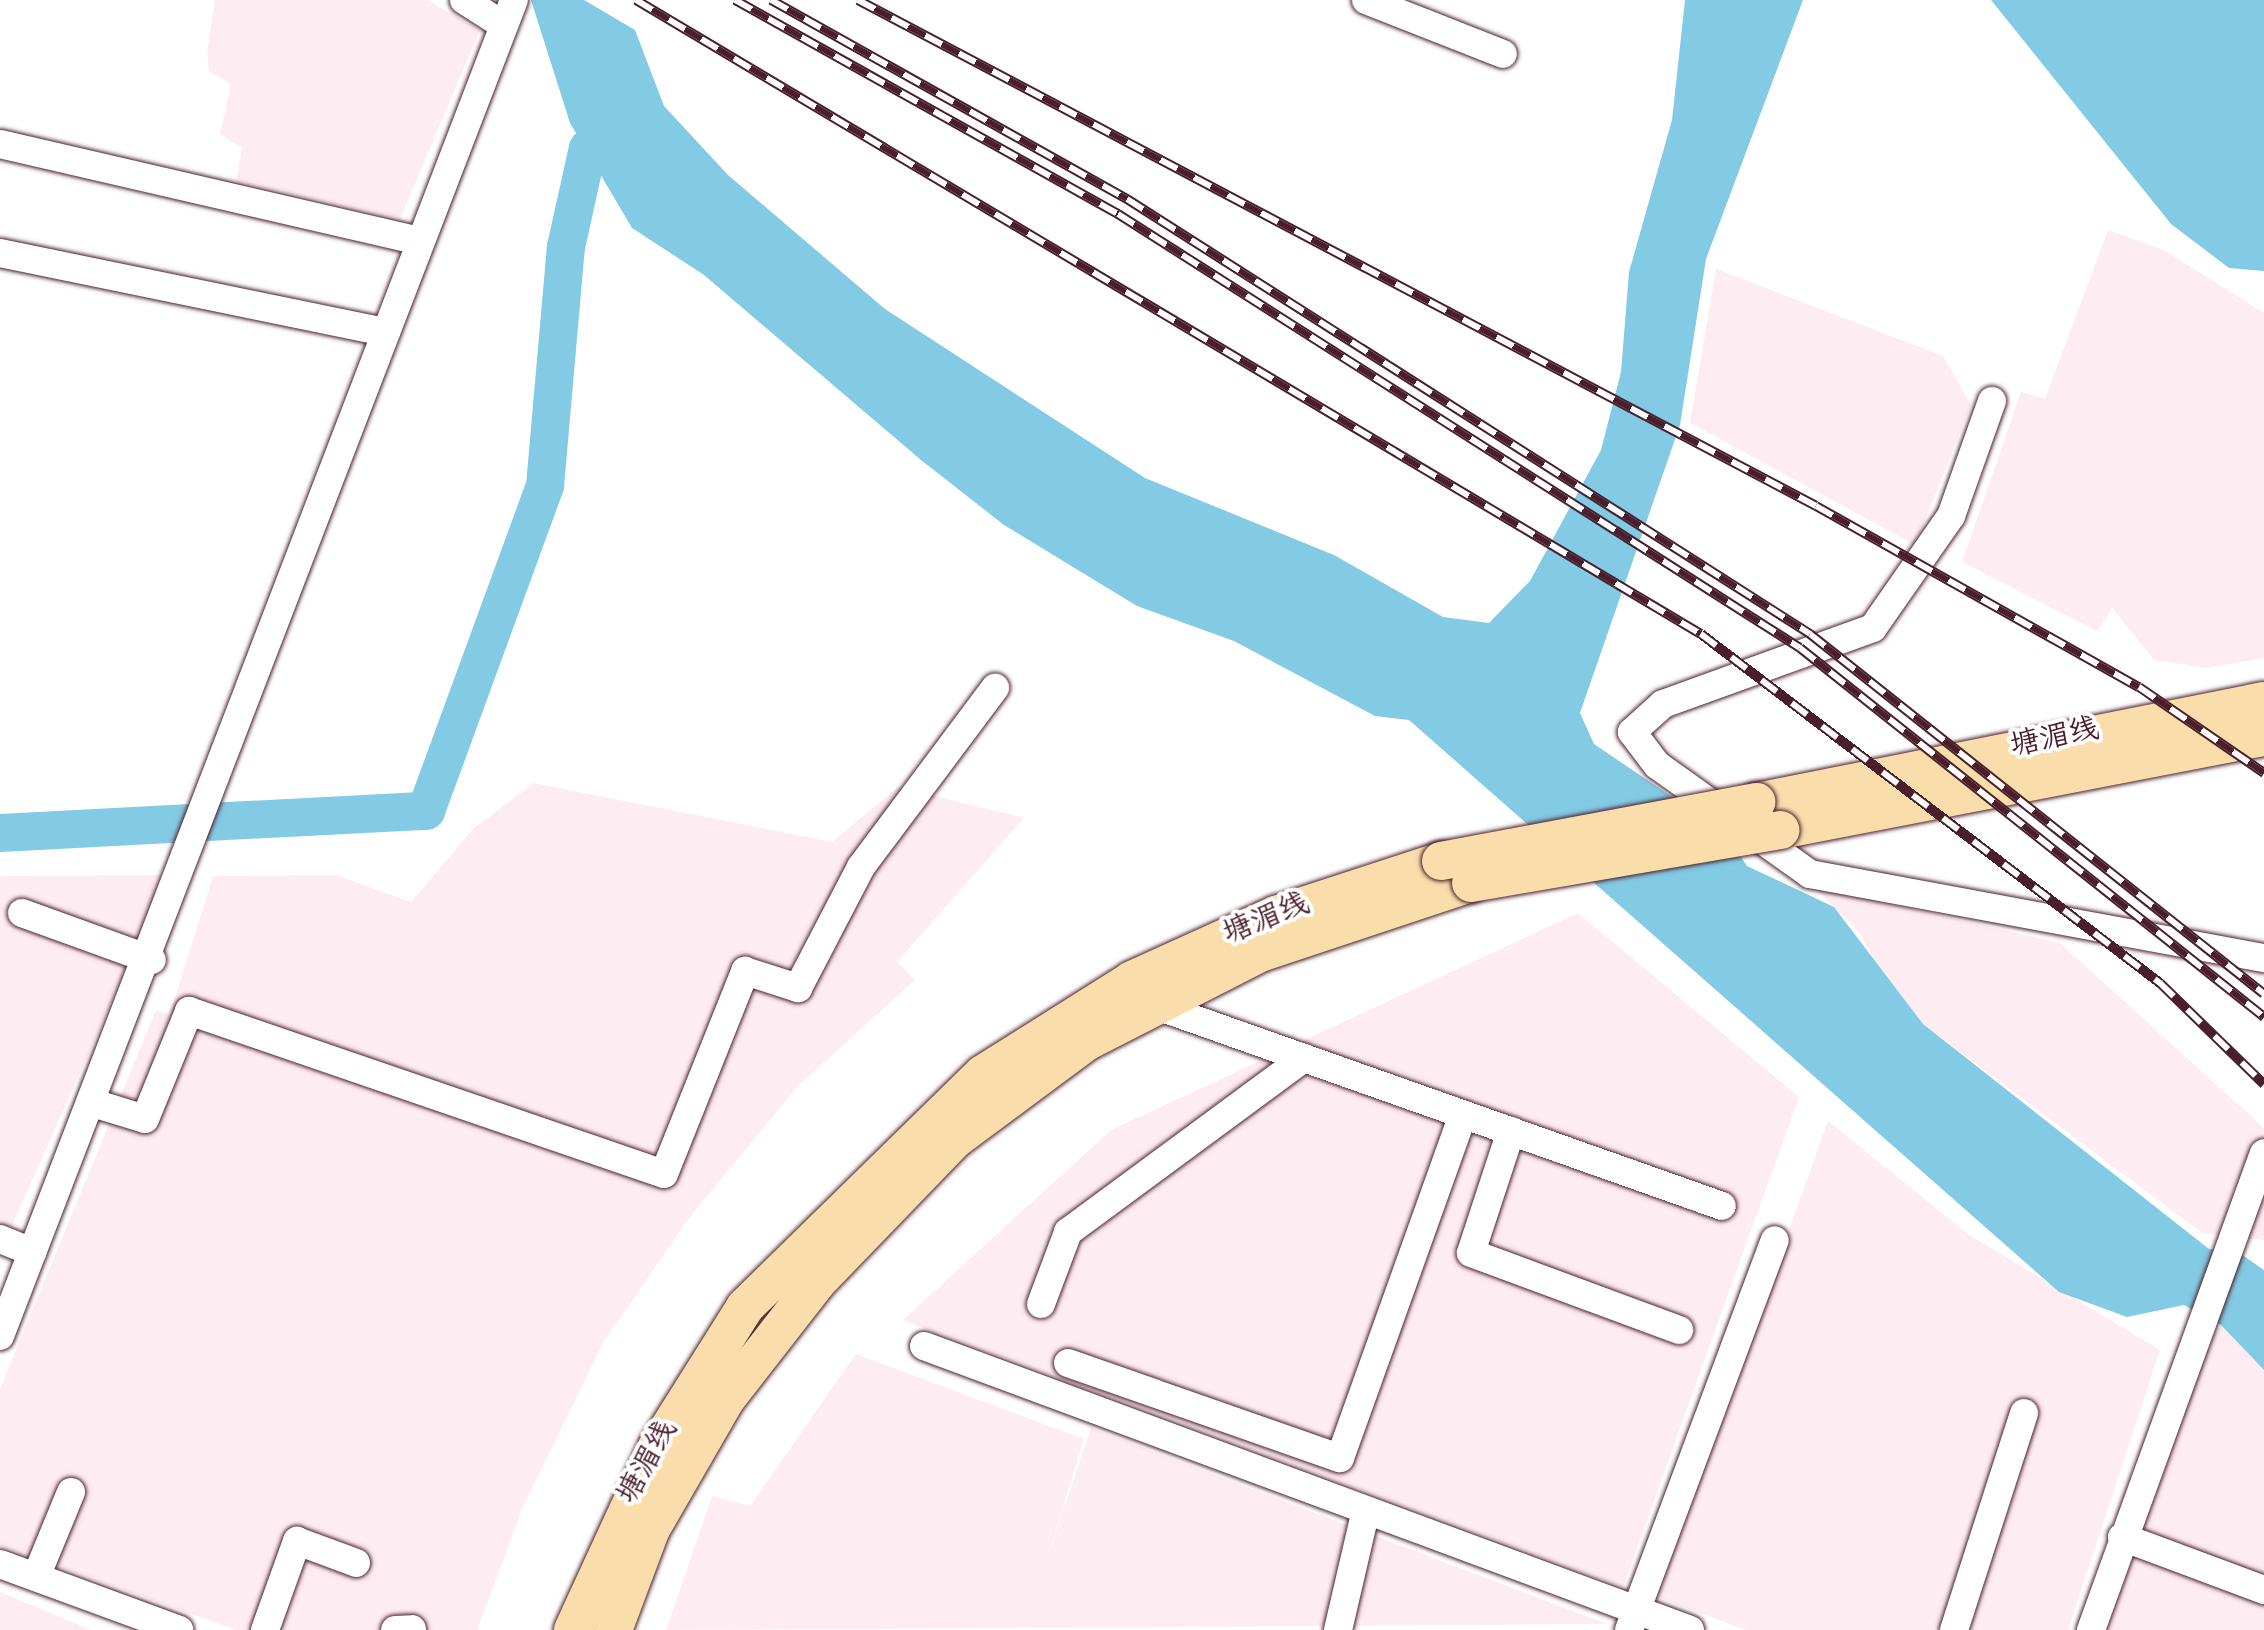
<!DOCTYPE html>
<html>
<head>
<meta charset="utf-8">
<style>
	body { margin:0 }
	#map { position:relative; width:2264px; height:1630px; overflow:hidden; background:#fff; font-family:"Gochi Hand","LXGW WenKai TC",sans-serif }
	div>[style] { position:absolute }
	.built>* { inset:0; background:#feecf3 }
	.water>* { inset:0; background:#83cae4 }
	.river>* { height:38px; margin:-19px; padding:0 19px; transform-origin:19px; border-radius:19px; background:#83cae4 }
	.roads { filter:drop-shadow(0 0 2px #4a1f2b) drop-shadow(0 0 2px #4a1f2b) }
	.minor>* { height:28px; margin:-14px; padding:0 14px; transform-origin:14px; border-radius:14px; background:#fff }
	.major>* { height:38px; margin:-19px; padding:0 19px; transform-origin:19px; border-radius:19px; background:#f9deab }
	.rail>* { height:10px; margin-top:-5px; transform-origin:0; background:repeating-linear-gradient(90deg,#fff 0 19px,#4a1f2b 0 38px); box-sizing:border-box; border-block:2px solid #4a1f2b }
	.bridges { filter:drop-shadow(0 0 2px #4a1f2b) drop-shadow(0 0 2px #4a1f2b) }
	.major-bridge>* { height:38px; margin:-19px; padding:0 19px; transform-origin:19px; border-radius:19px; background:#f9deab }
	span { translate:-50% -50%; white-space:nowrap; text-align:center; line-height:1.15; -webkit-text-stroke:8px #fff; paint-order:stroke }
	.street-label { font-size:30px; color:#4a1f2b }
</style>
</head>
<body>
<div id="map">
	<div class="built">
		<div style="clip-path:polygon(215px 0,427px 0,480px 30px,400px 219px,236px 181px,242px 148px,220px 134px,231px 84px,209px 71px,207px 52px)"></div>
		<div style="clip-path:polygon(2108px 230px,2164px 250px,2264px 313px,2264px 658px,2207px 668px,2154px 660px,2112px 608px,2097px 631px,1962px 562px,2021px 392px,2045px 399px)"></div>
		<div style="clip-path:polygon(1716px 269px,1943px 356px,1971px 405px,1915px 545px,1690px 423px)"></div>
		<div style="clip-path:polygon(534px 783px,832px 842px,898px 787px,1024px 818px,897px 962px,915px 980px,799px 1085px,689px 1218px,603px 1343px,523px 1507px,477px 1630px,236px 1630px,0 1546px,0 1389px,156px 1010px,170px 1014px,213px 876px,336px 875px,411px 902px,473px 829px)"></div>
		<div style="clip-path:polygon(168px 875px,10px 1230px,0 1227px,0 876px)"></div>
		<div style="clip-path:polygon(1814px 887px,2060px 943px,2264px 1128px,2264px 1240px,2202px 1233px,1923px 1024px,1889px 989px,1859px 932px)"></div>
		<div style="clip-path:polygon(1578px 913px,1799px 1097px,1623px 1587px,903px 1320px,1111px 1130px)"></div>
		<div style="clip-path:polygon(1828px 1121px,1968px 1234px,2160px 1350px,2068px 1630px,1746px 1630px,1657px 1597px)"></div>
		<div style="clip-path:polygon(2221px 1325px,2264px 1370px,2264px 1630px,2105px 1630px,2170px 1396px)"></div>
		<div style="clip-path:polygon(856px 1354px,1084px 1439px,1046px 1562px,1091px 1428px,1607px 1624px,666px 1630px,712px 1496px,750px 1506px)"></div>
		<div style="clip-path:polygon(0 1592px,91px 1630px,0 1630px)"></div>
	</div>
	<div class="water">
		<div style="clip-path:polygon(531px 0,584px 0,635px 30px,664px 106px,728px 175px,885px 309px,1145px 478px,1334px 555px,1443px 617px,1489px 623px,1530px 581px,1601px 450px,1621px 372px,1629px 272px,1672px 120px,1685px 0,1803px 0,1706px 259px,1680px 425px,1580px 713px,1594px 744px,1724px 832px,1747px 866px,1834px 907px,1923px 1024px,2209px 1249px,2238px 1252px,2264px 1270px,2264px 1370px,2221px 1325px,2184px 1305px,2127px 1317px,2059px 1292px,1409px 720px,1375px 716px,1234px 641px,1137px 606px,1004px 525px,921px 460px,704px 275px,632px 228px,570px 123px)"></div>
		<div style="clip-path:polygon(1991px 0,2264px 0,2264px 271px,2229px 268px,2171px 224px)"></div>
	</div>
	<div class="river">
		<div style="left:0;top:833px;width:427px;rotate:-3deg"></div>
		<div style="left:426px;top:811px;width:346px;rotate:-69.9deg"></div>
		<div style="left:545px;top:486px;width:240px;rotate:-85deg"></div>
		<div style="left:566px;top:247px;width:101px;rotate:-77.5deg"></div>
	</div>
	<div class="roads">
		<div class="minor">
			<div style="left:464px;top:0;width:43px;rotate:32.6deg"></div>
			<div style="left:1366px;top:0;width:147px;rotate:21.5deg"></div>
			<div style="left:0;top:144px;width:428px;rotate:13deg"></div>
			<div style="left:0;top:253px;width:394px;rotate:11.6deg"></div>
			<div style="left:1992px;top:401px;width:122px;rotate:109.6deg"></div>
			<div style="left:1951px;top:516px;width:136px;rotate:124.9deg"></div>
			<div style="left:1873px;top:628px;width:223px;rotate:160.1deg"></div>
			<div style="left:1663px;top:704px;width:42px;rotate:137.9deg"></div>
			<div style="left:1632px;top:732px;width:41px;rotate:52.9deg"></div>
			<div style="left:1657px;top:765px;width:188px;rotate:35.5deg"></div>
			<div style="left:1810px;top:874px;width:462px;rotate:10.5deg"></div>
			<div style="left:22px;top:913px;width:138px;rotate:19.9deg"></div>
			<div style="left:1157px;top:1006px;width:599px;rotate:19.49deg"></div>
			<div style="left:93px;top:1103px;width:54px;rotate:17.1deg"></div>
			<div style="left:145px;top:1119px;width:117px;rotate:-67.8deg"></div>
			<div style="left:189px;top:1011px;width:502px;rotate:18.94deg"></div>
			<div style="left:664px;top:1174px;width:219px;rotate:-68.2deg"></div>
			<div style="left:745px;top:971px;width:56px;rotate:17.8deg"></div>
			<div style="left:798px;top:988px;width:136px;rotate:-62.5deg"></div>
			<div style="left:861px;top:867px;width:224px;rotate:-53.2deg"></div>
			<div style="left:1511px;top:1131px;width:128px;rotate:108.2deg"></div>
			<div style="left:1471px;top:1253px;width:222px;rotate:20.3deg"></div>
			<div style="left:0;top:1239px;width:35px;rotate:22deg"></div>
			<div style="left:1041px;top:1304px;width:77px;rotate:-69.4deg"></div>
			<div style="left:1068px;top:1232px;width:293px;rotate:-36.4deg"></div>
			<div style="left:0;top:1336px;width:1431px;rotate:-68.96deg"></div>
			<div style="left:924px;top:1346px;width:817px;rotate:20.34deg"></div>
			<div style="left:1068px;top:1363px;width:288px;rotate:19.3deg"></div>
			<div style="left:1340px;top:1458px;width:365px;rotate:-70.3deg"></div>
			<div style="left:2122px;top:1537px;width:152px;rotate:20.5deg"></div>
			<div style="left:0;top:1564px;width:191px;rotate:20.2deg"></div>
			<div style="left:36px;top:1577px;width:92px;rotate:-67.6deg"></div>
			<div style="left:265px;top:1630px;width:95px;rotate:-70.2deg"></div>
			<div style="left:297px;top:1541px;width:63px;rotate:20.4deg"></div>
			<div style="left:395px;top:1630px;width:17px;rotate:-3deg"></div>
			<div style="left:1338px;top:1630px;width:123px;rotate:-76.9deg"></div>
			<div style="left:1629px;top:1630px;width:416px;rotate:-69.5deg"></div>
			<div style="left:1954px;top:1630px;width:228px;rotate:-72.1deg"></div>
			<div style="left:2091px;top:1630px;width:507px;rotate:-70.07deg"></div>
		</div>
		<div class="major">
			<div style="left:1757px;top:802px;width:517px;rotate:-11.27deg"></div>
			<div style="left:1780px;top:830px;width:493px;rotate:-10.9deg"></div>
			<div style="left:573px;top:1630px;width:201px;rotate:-65.3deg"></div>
			<div style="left:657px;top:1447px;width:165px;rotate:-57.8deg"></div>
			<div style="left:745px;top:1307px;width:333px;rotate:-44.4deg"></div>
			<div style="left:983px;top:1074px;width:176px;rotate:-32.2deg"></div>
			<div style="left:1132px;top:980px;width:158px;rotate:-24.3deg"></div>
			<div style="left:1276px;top:915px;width:174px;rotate:-18.1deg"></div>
			<div style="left:613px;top:1630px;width:108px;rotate:-69.4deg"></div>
			<div style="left:651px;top:1529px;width:150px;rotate:-60deg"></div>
			<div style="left:726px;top:1399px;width:148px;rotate:-52.1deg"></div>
			<div style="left:817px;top:1282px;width:197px;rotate:-46deg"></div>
			<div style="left:954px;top:1140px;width:164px;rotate:-36.6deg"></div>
			<div style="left:1086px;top:1042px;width:195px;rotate:-27.1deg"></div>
			<div style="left:1260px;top:953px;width:222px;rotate:-18.4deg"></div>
		</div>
	</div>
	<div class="rail">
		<div style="left:636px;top:0;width:1239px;rotate:30.77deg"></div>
		<div style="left:1701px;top:634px;width:577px;rotate:37.25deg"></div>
		<div style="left:2160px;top:983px;width:145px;rotate:44.2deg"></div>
		<div style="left:735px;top:0;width:439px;rotate:29.2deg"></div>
		<div style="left:1118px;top:214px;width:808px;rotate:32.47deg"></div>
		<div style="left:1800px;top:648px;width:593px;rotate:38.49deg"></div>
		<div style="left:771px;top:0;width:408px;rotate:29.2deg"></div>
		<div style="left:1127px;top:199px;width:810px;rotate:32.49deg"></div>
		<div style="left:1810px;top:634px;width:579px;rotate:38.41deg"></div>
		<div style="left:858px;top:0;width:1083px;rotate:27.84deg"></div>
		<div style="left:1816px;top:506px;width:370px;rotate:29.3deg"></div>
		<div style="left:2139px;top:687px;width:152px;rotate:34.5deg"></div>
	</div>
	<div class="bridges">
		<div class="major-bridge">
			<div style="left:1441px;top:861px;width:321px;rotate:-10.6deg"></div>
			<div style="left:1471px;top:883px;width:314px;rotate:-9.7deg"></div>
		</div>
	</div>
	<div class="street-label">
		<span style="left:2055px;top:741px;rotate:-12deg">塘湄线</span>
		<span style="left:1267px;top:922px;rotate:-22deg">塘湄线</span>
		<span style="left:650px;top:1464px;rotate:-61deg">塘湄线</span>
	</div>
</div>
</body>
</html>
